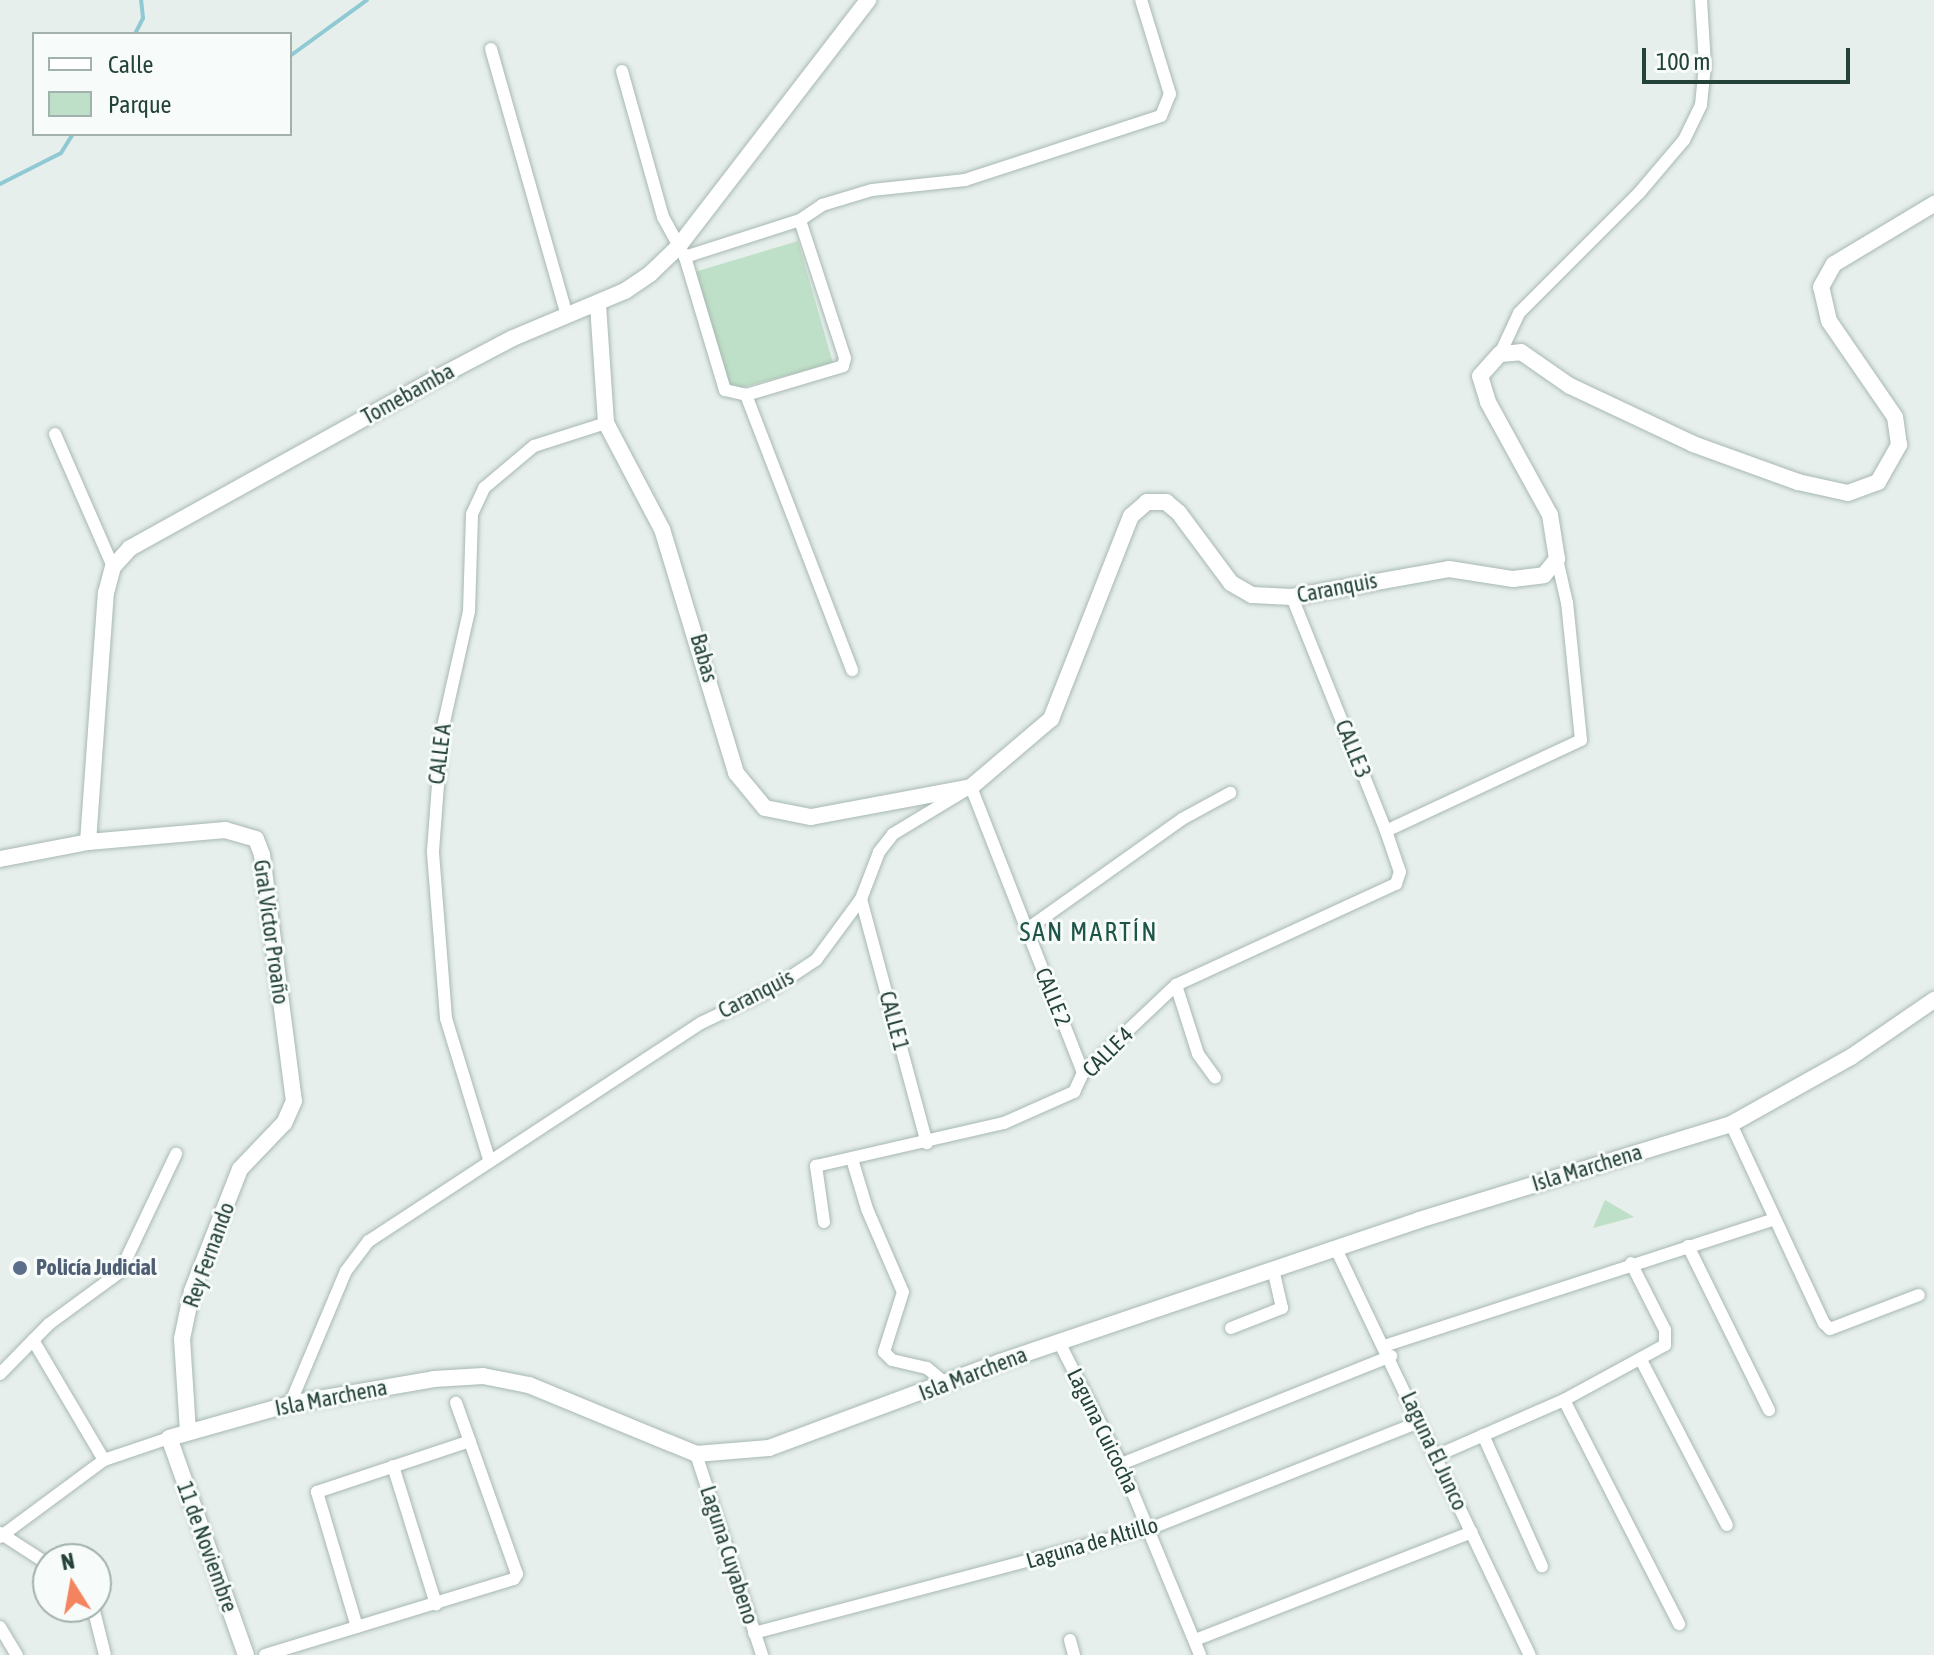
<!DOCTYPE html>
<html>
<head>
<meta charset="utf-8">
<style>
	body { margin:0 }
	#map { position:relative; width:1934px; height:1655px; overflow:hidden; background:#e6efeb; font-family:"Asap Condensed",sans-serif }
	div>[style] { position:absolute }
	.green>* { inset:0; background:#bfe0c8 }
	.stream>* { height:4px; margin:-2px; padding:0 2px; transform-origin:2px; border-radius:2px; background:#8ec9d4 }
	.roads { filter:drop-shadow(0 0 2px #a8b8b2) drop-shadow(0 0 2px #a8b8b2) }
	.minor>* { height:12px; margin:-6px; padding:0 6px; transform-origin:6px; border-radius:6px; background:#fff }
	.tertiary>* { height:16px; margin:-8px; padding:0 8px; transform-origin:8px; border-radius:8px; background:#fff }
	.dots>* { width:22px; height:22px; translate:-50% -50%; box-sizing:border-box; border:4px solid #f7fbf9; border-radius:50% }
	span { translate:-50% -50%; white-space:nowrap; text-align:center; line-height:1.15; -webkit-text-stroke:6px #f7fbf9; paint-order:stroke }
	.street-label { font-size:22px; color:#24423a }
	.service-label { font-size:22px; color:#4e5e75; font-weight:700 }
	.left { translate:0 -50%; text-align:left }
	.quarter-label { font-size:26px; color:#1f5548; letter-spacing:2px }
	.legend { position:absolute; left:32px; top:32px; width:260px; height:104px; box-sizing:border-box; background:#f7fbf9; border:2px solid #a3b1ad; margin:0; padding:10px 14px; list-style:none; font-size:24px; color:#24423a }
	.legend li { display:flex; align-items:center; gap:16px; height:40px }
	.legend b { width:40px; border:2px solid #a3b1ad }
	.north { position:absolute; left:32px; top:1543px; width:80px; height:80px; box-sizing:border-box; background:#f7fbf9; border:2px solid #a3b1ad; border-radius:50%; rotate:349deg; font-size:22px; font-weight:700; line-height:32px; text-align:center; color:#24423a }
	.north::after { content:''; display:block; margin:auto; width:28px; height:36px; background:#f4845f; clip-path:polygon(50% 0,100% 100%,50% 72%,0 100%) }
	.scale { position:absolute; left:1642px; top:48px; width:208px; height:36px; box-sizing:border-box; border:4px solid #24423a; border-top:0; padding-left:10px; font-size:24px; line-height:28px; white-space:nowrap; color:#24423a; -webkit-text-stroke:6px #f7fbf9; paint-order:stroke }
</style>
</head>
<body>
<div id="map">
	<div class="green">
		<div style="clip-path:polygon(798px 241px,833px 363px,728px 391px,688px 274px)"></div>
		<div style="clip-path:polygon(1605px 1200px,1634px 1217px,1593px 1228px)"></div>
	</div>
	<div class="stream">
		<div style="left:135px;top:34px;width:18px;rotate:-63deg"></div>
		<div style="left:143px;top:18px;width:18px;rotate:-96deg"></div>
		<div style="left:290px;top:56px;width:95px;rotate:-36deg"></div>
		<div style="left:0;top:184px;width:68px;rotate:-26.9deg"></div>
		<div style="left:61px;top:153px;width:22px;rotate:-58deg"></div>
	</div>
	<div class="roads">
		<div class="minor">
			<div style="left:491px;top:49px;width:278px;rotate:74.1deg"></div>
			<div style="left:622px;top:71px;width:152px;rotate:74.3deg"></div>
			<div style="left:663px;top:217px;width:46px;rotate:61.2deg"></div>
			<div style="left:685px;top:257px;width:139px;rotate:73.3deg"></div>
			<div style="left:725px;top:390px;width:22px;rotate:13deg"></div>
			<div style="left:746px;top:395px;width:101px;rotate:-16.6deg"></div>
			<div style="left:843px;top:366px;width:8px;rotate:-76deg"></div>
			<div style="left:845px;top:358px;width:145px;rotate:-108.1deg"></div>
			<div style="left:800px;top:220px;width:121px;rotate:162.2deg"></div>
			<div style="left:800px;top:220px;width:27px;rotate:-34deg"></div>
			<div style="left:822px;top:205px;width:52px;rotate:-16.7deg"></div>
			<div style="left:872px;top:190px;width:94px;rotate:-6.1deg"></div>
			<div style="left:965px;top:180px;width:206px;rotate:-18.1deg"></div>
			<div style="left:1161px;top:116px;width:24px;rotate:-68deg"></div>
			<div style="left:1170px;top:94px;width:98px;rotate:-107.1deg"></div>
			<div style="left:1500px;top:354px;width:45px;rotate:-65.1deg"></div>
			<div style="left:1519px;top:313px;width:170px;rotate:-45deg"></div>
			<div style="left:1639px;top:193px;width:70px;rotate:-49.7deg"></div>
			<div style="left:1684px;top:140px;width:39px;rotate:-64deg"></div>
			<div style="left:1701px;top:105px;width:40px;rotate:-84.3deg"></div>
			<div style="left:1705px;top:65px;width:65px;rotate:-93.5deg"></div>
			<div style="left:746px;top:395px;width:295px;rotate:68.9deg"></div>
			<div style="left:55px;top:434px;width:145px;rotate:66.4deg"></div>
			<div style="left:1386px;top:831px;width:215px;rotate:-25deg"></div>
			<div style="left:1581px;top:740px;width:138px;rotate:-95.8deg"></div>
			<div style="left:1567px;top:603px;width:45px;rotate:-102.8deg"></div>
			<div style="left:861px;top:899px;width:253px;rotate:74.9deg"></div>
			<div style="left:1026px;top:930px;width:191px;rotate:-35.4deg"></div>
			<div style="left:1182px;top:819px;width:55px;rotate:-28.4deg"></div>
			<div style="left:1176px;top:985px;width:72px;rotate:72.3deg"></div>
			<div style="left:1198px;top:1054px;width:29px;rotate:54deg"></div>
			<div style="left:1731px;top:1124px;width:220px;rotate:65deg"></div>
			<div style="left:1824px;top:1323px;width:8px;rotate:45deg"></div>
			<div style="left:1830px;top:1329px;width:95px;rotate:-20.9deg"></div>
			<div style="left:489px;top:1159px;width:147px;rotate:-107deg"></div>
			<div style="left:446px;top:1018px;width:168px;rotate:-94.5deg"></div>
			<div style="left:433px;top:851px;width:120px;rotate:-85.7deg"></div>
			<div style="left:442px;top:731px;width:123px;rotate:-77.3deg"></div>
			<div style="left:469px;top:611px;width:97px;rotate:-88.2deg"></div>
			<div style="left:472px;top:514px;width:29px;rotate:-65deg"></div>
			<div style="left:484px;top:488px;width:65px;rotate:-40deg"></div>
			<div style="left:534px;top:446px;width:76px;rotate:-17.7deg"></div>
			<div style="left:852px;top:1159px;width:52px;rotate:73.3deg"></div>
			<div style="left:867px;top:1209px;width:90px;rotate:66.6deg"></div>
			<div style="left:903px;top:1292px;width:63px;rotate:107.6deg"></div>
			<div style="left:884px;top:1352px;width:11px;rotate:45deg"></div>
			<div style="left:892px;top:1360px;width:36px;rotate:13deg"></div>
			<div style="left:927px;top:1368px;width:25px;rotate:40deg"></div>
			<div style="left:824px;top:1222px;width:57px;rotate:-98.1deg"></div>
			<div style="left:816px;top:1166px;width:193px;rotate:-12.9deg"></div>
			<div style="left:1004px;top:1123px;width:77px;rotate:-23.9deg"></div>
			<div style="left:1074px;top:1092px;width:21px;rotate:-65deg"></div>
			<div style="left:1083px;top:1073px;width:128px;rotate:-43.4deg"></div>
			<div style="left:1176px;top:985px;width:242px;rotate:-24.7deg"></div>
			<div style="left:1396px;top:884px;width:13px;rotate:-72deg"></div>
			<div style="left:1400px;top:872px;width:43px;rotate:-108.9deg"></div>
			<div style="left:1386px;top:831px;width:252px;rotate:-111.9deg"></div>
			<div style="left:1688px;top:1246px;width:183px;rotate:63.7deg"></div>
			<div style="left:1336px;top:1249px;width:450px;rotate:64.5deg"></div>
			<div style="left:1231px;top:1328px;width:55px;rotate:-21.4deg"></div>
			<div style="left:1282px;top:1308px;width:39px;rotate:-103deg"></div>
			<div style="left:33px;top:1340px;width:139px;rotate:59.4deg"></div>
			<div style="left:1059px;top:1342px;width:137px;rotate:63.1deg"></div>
			<div style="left:1121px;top:1464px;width:207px;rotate:67.5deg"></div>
			<div style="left:1384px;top:1346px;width:410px;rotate:-18deg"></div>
			<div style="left:1641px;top:1360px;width:186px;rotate:62.5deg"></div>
			<div style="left:0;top:1374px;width:70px;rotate:-45.6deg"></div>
			<div style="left:49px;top:1324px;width:88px;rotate:-36.2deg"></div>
			<div style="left:120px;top:1272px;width:131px;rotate:-64.6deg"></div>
			<div style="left:1564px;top:1400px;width:252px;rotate:62.8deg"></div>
			<div style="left:290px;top:1404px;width:144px;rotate:-67.2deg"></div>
			<div style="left:346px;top:1271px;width:38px;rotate:-53deg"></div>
			<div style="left:369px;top:1241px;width:397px;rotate:-33.3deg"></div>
			<div style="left:701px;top:1023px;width:79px;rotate:-25.6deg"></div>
			<div style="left:772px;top:989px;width:53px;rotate:-33.4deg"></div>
			<div style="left:816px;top:960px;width:76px;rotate:-53.6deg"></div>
			<div style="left:861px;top:899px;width:50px;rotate:-69deg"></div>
			<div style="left:879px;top:852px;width:23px;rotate:-52deg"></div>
			<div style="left:893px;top:834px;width:91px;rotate:-31.1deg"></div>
			<div style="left:971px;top:787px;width:307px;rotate:68.6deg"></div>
			<div style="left:1483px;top:1435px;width:144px;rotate:65.8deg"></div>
			<div style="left:696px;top:1454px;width:212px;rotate:71.8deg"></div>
			<div style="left:1438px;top:1455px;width:137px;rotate:-23.6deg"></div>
			<div style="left:1564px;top:1400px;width:115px;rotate:-28.6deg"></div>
			<div style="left:1665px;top:1345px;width:15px;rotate:-90deg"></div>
			<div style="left:1665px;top:1330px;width:75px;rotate:-116.9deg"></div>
			<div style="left:1121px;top:1464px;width:291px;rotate:-21.8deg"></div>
			<div style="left:393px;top:1466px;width:145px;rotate:72.7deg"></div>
			<div style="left:0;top:1533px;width:57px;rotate:32.9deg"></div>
			<div style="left:0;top:1537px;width:129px;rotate:-36.5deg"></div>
			<div style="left:104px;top:1460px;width:69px;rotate:-18.7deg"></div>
			<div style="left:93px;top:1607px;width:49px;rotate:76deg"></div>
			<div style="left:0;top:1627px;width:33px;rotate:59deg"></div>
			<div style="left:357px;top:1627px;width:141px;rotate:-106.5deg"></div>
			<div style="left:317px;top:1492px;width:161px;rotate:-18.4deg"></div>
			<div style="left:754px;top:1633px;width:408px;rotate:-14.8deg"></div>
			<div style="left:1149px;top:1529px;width:290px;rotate:-21.6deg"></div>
			<div style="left:1070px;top:1640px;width:16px;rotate:75deg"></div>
			<div style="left:1195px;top:1640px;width:297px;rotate:-21.3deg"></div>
			<div style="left:265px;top:1655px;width:260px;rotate:-17deg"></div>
			<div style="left:514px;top:1579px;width:6px;rotate:-59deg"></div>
			<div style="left:517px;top:1574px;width:182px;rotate:-109.6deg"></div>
		</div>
		<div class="tertiary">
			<div style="left:598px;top:305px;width:118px;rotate:86.1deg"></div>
			<div style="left:606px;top:423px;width:120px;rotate:62.2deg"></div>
			<div style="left:662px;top:529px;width:255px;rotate:73.1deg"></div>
			<div style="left:736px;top:773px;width:45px;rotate:50.4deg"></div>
			<div style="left:765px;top:808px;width:47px;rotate:11.1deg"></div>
			<div style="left:811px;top:817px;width:163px;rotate:-10.6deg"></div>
			<div style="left:971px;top:787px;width:105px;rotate:-40.4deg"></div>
			<div style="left:1051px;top:719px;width:218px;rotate:-68.5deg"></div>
			<div style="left:1131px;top:516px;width:21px;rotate:-41deg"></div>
			<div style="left:1147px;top:502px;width:19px"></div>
			<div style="left:1166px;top:502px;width:17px;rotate:40deg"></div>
			<div style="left:1179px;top:513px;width:87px;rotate:53.4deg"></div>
			<div style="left:1231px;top:583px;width:24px;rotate:30deg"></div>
			<div style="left:1252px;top:595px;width:40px;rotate:2.9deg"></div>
			<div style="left:1292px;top:597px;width:159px;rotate:-10.1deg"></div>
			<div style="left:1449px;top:569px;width:65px;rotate:8.9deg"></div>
			<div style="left:1513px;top:579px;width:31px;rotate:-7deg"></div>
			<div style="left:1544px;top:575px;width:21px;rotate:-51deg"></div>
			<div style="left:1557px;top:559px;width:45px;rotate:-99deg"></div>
			<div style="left:1550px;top:515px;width:129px;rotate:-118.8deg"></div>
			<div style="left:1488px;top:402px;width:27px;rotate:-107deg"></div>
			<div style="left:1480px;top:376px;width:30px;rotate:-48deg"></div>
			<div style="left:1500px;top:354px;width:21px;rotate:-5deg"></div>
			<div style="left:1521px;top:352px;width:60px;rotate:34.8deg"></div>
			<div style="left:1570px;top:386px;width:136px;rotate:25.2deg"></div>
			<div style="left:1693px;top:444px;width:112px;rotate:19.9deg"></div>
			<div style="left:1798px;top:482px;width:51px;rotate:12.4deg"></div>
			<div style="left:1848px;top:493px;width:32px;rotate:-20deg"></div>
			<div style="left:1878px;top:482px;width:43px;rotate:-60.4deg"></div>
			<div style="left:1899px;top:445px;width:28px;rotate:-98deg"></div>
			<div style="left:1895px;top:417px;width:116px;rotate:-124.5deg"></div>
			<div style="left:1829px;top:321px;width:35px;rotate:-103deg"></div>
			<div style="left:1821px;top:287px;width:26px;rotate:-61deg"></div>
			<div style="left:1834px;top:264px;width:117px;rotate:-31deg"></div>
			<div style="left:88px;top:842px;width:250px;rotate:-85.9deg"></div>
			<div style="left:106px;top:593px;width:27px;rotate:-75deg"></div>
			<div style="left:113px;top:567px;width:25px;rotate:-48deg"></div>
			<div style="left:130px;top:548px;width:346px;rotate:-29deg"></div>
			<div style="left:433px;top:380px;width:90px;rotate:-27.7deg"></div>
			<div style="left:513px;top:338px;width:121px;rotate:-22.8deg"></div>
			<div style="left:625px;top:291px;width:30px;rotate:-34deg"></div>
			<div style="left:650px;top:274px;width:39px;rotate:-44deg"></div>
			<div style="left:678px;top:247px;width:312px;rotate:-52.4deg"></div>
			<div style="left:0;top:859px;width:90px;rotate:-10.9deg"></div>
			<div style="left:88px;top:842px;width:138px;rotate:-5deg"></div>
			<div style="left:225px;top:830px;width:32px;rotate:16deg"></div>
			<div style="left:256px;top:839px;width:17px;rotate:69deg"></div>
			<div style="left:262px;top:855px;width:248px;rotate:82.6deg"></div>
			<div style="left:294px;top:1101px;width:24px;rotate:114deg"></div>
			<div style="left:284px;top:1123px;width:64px;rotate:133.7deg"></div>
			<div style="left:240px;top:1169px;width:131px;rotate:111.5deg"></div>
			<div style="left:192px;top:1291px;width:49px;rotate:101.8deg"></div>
			<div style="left:182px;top:1339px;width:92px;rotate:86.3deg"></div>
			<div style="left:246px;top:1655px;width:230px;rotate:-109.5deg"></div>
			<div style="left:169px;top:1438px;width:126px;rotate:-15.7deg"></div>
			<div style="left:290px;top:1404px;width:146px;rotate:-9.8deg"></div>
			<div style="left:434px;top:1379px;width:49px;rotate:-3.5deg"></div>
			<div style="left:483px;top:1376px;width:47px;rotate:11.1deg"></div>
			<div style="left:529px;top:1385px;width:181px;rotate:22.4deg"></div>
			<div style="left:696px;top:1454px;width:73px;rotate:-4.7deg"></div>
			<div style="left:769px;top:1448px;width:246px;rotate:-20.4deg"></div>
			<div style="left:1000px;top:1362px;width:442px;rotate:-18.7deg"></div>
			<div style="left:1419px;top:1220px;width:326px;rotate:-17.1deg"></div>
			<div style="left:1731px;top:1124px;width:137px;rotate:-29.2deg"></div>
			<div style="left:1851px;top:1057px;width:101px;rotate:-34.5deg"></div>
		</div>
	</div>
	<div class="dots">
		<div style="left:20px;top:1268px;background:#5c6f8a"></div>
	</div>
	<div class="street-label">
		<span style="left:408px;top:394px;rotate:-29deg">Tomebamba</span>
		<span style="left:1337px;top:588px;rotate:-11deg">Caranquis</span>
		<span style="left:704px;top:658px;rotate:74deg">Babas</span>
		<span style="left:1353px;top:749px;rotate:68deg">CALLE 3</span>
		<span style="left:440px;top:754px;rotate:-83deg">CALLE A</span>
		<span style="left:271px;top:932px;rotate:82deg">Gral Victor Proaño</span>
		<span style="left:756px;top:994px;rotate:-27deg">Caranquis</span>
		<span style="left:1053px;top:997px;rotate:68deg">CALLE 2</span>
		<span style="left:894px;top:1021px;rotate:75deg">CALLE 1</span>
		<span style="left:1108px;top:1052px;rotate:-45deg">CALLE 4</span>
		<span style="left:1587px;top:1168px;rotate:-17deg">Isla Marchena</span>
		<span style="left:209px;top:1255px;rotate:-70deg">Rey Fernando</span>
		<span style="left:973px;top:1374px;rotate:-21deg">Isla Marchena</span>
		<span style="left:331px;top:1398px;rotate:-11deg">Isla Marchena</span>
		<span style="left:1103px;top:1431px;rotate:64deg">Laguna Cuicocha</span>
		<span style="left:1434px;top:1451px;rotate:65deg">Laguna El Junco</span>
		<span style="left:1092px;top:1543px;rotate:-16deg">Laguna de Altillo</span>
		<span style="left:207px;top:1547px;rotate:70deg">11 de Noviembre</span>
		<span style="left:729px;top:1555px;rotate:72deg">Laguna Cuyabeno</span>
	</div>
	<div class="service-label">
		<span class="left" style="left:36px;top:1268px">Policía Judicial</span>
	</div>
	<div class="quarter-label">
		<span style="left:1089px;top:933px">SAN MARTÍN</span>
	</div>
	<ul class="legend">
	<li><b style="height:10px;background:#fff"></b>Calle</li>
	<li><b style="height:22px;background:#bfe0c8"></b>Parque</li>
	</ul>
	<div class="north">N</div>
	<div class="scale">100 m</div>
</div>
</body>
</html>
